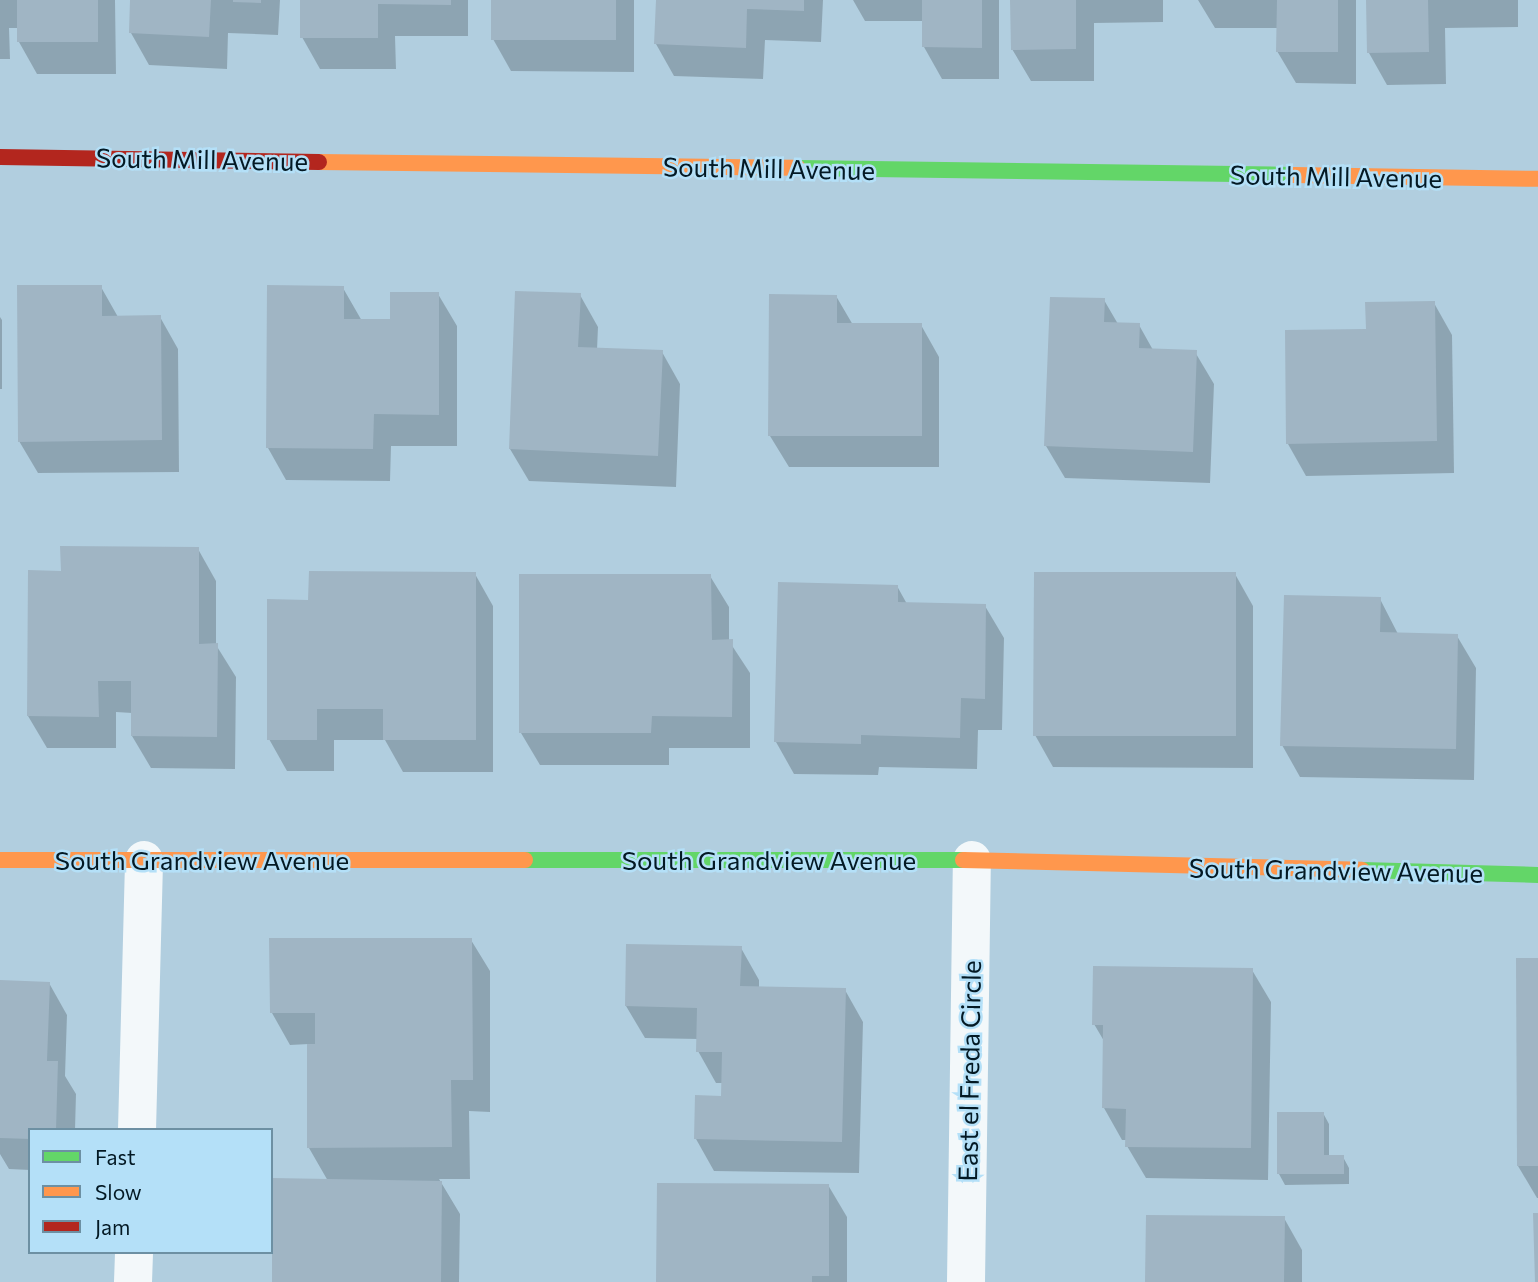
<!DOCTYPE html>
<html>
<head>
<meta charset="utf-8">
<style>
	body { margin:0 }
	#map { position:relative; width:1538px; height:1282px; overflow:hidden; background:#b1cedf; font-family:Commissioner,sans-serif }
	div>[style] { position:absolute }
	.shadow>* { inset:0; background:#0003 }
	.building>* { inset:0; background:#a0b5c4 }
	.street>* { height:38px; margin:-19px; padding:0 19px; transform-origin:19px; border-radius:19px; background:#f3f8fa }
	.fast>* { height:16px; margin:-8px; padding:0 8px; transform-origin:8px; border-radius:8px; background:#63d668 }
	.slow>* { height:16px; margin:-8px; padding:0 8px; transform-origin:8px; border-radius:8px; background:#ff974d }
	.jam>* { height:16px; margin:-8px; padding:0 8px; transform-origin:8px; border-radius:8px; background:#b3261e }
	span { translate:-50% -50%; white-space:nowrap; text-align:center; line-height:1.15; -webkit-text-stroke:5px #b4e0f8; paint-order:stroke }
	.street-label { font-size:26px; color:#031924 }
	.legend { position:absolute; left:28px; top:1128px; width:245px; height:126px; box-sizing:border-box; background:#b4e0f8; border:2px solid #6d90a3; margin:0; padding:9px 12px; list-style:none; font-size:21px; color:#031924 }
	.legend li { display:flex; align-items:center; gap:14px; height:35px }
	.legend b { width:35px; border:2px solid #6d90a3 }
</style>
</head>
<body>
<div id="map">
	<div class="shadow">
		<div style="clip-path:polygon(0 0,115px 0,116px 74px,37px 74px,19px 42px,19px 28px,9px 28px,10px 59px,0 59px)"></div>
		<div style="clip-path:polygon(132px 0,280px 0,278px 35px,228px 33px,227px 69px,149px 65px,131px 33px)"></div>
		<div style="clip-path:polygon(302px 0,468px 0,468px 36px,395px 36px,396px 69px,320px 69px,302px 37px)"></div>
		<div style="clip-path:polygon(493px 0,634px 0,634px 72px,511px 71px,493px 39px)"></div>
		<div style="clip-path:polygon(658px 0,823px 0,821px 42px,765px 40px,763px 79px,674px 76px,656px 44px)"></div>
		<div style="clip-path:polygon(853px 0,999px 0,999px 79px,942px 79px,924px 47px,924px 21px,865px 21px)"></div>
		<div style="clip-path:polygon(1012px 0,1163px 0,1163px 22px,1094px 23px,1094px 81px,1031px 81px,1012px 49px)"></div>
		<div style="clip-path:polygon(1198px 0,1356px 0,1356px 84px,1296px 83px,1277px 51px,1278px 28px,1215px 28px)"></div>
		<div style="clip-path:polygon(1368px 0,1518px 0,1518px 27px,1445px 28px,1446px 84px,1387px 85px,1369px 53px)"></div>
		<div style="clip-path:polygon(101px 287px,118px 317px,160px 317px,178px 349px,179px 472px,38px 473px,19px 441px)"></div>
		<div style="clip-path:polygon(343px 288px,362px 321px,392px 321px,438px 294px,457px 326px,457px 446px,391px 446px,390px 481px,286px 480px,268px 448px)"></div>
		<div style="clip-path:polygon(580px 295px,598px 327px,597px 350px,662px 352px,680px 384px,676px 487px,529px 481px,510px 449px)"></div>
		<div style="clip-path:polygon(836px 296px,853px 325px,921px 325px,939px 357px,939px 467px,789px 467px,770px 436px)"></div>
		<div style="clip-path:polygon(1104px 300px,1118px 324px,1139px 325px,1153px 350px,1195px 352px,1214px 384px,1210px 483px,1065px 478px,1046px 446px)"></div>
		<div style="clip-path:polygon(1434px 303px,1452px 335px,1454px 473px,1306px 476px,1288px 444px,1368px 331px)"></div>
		<div style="clip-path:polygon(0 317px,2px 320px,2px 389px,0 389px)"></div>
		<div style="clip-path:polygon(198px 549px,216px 581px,216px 645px,236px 677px,235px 769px,151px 768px,132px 736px,132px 713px,116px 712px,116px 748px,47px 748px,28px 716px,62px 573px)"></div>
		<div style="clip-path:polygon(475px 574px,493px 606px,493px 772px,403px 772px,385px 740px,334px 740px,334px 771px,287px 771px,269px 739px,310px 602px)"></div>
		<div style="clip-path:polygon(1235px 574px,1253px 606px,1253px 768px,1053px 767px,1035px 735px)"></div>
		<div style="clip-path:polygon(710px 576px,729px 607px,729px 641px,750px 673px,750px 748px,669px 748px,669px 765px,540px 765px,521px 733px)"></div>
		<div style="clip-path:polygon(897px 586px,907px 604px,985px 606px,1004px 638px,1002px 730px,978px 730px,977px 769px,879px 767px,878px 775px,794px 774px,776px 742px)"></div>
		<div style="clip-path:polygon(1380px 599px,1398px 634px,1457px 636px,1476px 668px,1474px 780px,1300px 777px,1282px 745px)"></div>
		<div style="clip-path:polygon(471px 940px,490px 971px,490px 1112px,469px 1111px,470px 1179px,439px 1179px,460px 1214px,459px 1282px,273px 1282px,328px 1181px,309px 1148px,309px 1044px,290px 1045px,272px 1013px)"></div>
		<div style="clip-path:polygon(741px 948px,759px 980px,759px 988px,845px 990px,863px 1022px,859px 1173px,714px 1171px,696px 1139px,723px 1097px,723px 1083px,716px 1083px,698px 1051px,698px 1039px,645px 1038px,626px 1006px)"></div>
		<div style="clip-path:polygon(1538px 959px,1538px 1198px,1537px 1198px,1518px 1166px)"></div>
		<div style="clip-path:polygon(1252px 970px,1271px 1002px,1268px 1180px,1146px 1178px,1127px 1146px,1127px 1140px,1122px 1140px,1104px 1108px,1104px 1041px,1094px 1024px)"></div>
		<div style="clip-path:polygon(0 982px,49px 983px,67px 1015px,65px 1076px,76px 1094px,75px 1130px,30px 1130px,30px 1170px,9px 1169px,0 1154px)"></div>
		<div style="clip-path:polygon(1323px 1113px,1329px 1124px,1329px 1157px,1343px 1157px,1349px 1168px,1349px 1184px,1285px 1185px,1279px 1174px)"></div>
		<div style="clip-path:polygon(828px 1185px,847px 1217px,847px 1282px,658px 1282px)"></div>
		<div style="clip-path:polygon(1284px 1218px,1302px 1250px,1302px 1282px,1147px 1282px)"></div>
	</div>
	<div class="building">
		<div style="clip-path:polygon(17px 0,98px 0,98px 42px,17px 42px)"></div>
		<div style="clip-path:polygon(130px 0,211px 0,209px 37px,129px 33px)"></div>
		<div style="clip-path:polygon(233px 0,261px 0,261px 3px,233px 2px)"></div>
		<div style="clip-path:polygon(300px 0,451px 0,451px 5px,378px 4px,378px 38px,300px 38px)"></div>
		<div style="clip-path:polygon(491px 0,616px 0,616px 40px,491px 40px)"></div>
		<div style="clip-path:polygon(656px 0,804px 0,804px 11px,747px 9px,746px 48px,654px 44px)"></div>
		<div style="clip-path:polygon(922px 0,982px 0,982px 48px,922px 47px)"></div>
		<div style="clip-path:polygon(1010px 0,1076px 0,1076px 49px,1011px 50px)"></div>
		<div style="clip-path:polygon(1277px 0,1338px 0,1338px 52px,1276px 52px)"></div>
		<div style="clip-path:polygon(1366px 0,1428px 0,1429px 52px,1367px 53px)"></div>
		<div style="clip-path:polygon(17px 285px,102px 285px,102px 316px,161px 315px,162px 440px,18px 442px)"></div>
		<div style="clip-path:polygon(267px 285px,344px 286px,344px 319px,390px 319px,390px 292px,439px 292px,439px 415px,374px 414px,373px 449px,266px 448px)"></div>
		<div style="clip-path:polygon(515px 291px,581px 293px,578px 347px,663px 350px,658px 456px,509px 449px)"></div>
		<div style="clip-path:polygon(769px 294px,837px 295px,837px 323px,922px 323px,922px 436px,768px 436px)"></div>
		<div style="clip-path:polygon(1050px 297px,1105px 298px,1104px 322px,1140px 323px,1139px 348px,1197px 350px,1193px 452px,1044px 446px)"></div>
		<div style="clip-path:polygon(1435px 301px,1437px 441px,1286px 444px,1285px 330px,1366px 329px,1365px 302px)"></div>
		<div style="clip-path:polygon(60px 546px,199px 547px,199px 644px,218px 643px,217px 737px,131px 736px,131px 681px,98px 681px,99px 717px,27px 716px,28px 570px,61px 571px)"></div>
		<div style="clip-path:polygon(309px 571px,476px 572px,476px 740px,383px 740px,383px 709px,317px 709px,317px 740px,267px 740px,267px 599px,308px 600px)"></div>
		<div style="clip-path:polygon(1034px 572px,1236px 572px,1236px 736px,1033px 736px)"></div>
		<div style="clip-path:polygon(519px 574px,711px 574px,712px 640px,733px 639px,732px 717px,652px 716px,651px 733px,519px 733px)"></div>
		<div style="clip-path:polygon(778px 582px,898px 585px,898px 602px,986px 604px,985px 699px,961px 698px,960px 738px,861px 735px,861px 744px,774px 742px)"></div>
		<div style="clip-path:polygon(1284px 595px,1381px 597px,1380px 632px,1458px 634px,1456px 749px,1280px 746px)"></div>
		<div style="clip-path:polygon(269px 938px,472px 938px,473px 1080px,451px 1080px,452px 1147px,307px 1148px,307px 1044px,315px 1044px,315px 1013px,270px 1013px)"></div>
		<div style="clip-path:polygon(626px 944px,742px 946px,740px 986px,846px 988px,842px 1142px,694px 1139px,695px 1095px,721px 1096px,722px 1052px,696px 1052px,697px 1008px,625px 1006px)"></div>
		<div style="clip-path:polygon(1516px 958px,1538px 958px,1538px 1166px,1517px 1166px)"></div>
		<div style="clip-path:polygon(1093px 966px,1253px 968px,1251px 1148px,1125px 1147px,1126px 1109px,1102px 1108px,1103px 1025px,1092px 1025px)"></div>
		<div style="clip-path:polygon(0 980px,50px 982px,47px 1061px,58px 1061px,56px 1130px,30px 1130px,30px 1139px,0 1138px)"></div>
		<div style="clip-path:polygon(1277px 1112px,1324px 1112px,1324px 1155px,1344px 1155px,1344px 1174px,1277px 1174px)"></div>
		<div style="clip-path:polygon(272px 1178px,442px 1181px,441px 1282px,272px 1282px)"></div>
		<div style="clip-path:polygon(657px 1183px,829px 1184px,829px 1276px,812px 1276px,812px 1282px,656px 1282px)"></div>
		<div style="clip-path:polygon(1533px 1213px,1538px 1213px,1538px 1282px,1535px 1282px)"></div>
		<div style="clip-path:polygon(1146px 1215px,1285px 1216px,1284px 1282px,1145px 1282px)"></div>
	</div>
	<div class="street">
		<div style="left:137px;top:1130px;width:270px;rotate:-88.5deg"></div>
		<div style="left:133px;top:1282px;width:30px;rotate:-88deg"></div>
		<div style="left:966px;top:1282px;width:422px;rotate:-89.2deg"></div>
	</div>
	<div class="fast">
		<div style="left:798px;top:168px;width:495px;rotate:0.8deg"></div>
		<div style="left:525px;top:860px;width:438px"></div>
		<div style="left:1362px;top:870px;width:176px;rotate:1.6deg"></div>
	</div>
	<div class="slow">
		<div style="left:319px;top:162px;width:479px;rotate:0.7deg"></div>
		<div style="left:1293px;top:175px;width:245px;rotate:0.9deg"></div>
		<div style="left:0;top:860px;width:525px"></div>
		<div style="left:963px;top:860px;width:399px;rotate:1.4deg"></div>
	</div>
	<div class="jam">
		<div style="left:0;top:157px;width:319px;rotate:0.9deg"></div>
	</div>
	<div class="street-label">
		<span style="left:202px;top:159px;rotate:1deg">South Mill Avenue</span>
		<span style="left:769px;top:168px;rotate:1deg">South Mill Avenue</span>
		<span style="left:1336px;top:176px;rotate:1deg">South Mill Avenue</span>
		<span style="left:202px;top:860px">South Grandview Avenue</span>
		<span style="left:769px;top:860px">South Grandview Avenue</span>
		<span style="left:1336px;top:870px;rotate:1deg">South Grandview Avenue</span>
		<span style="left:969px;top:1071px;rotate:-89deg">East el Freda Circle</span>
	</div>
	<ul class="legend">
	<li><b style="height:9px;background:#63d668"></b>Fast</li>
	<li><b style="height:9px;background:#ff974d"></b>Slow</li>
	<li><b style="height:9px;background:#b3261e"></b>Jam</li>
	</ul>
</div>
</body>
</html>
